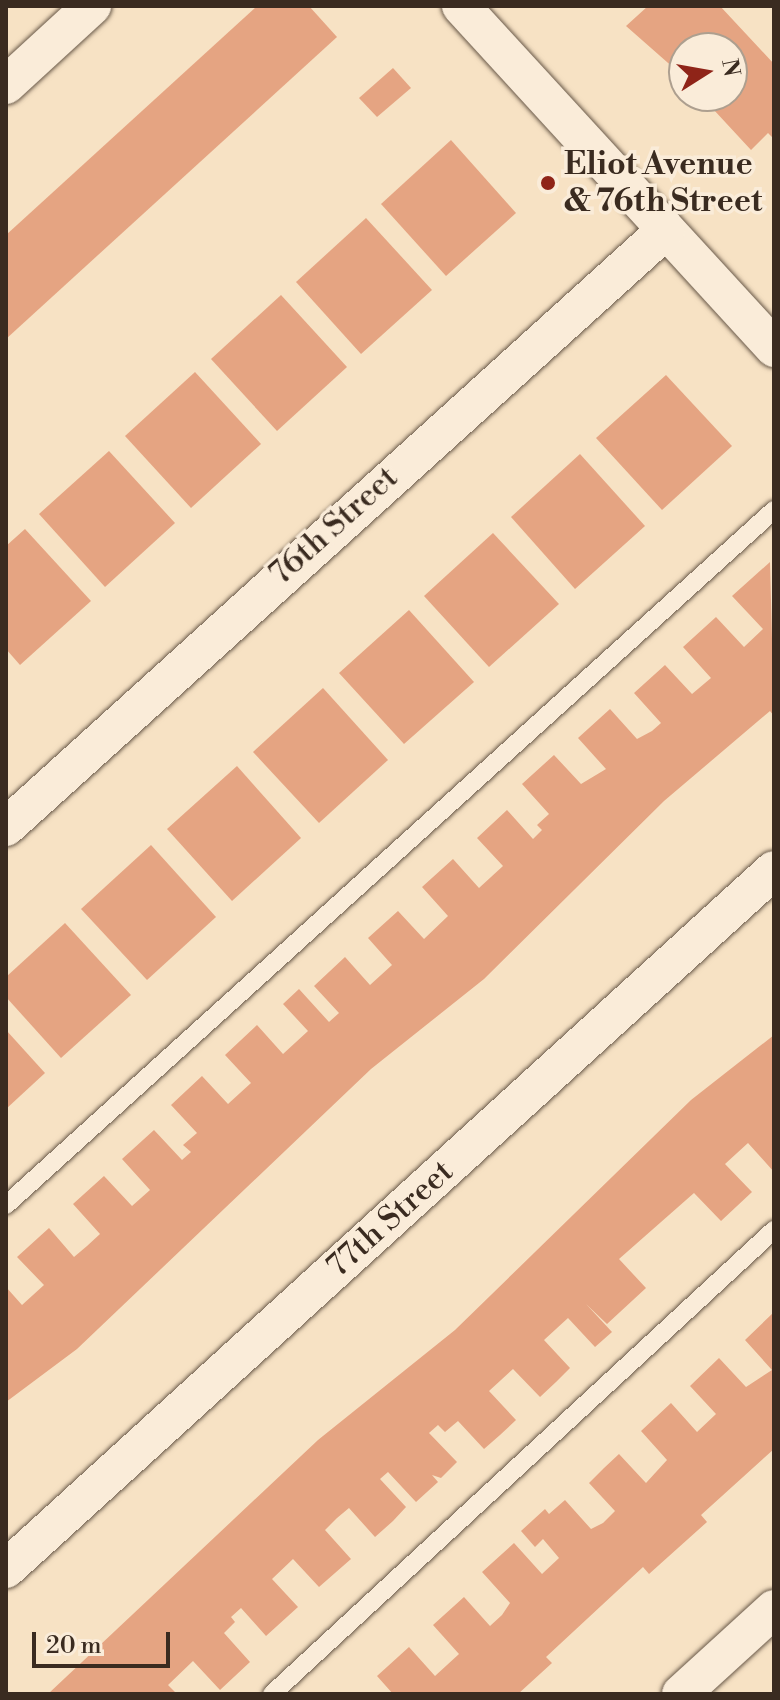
<!DOCTYPE html>
<html>
<head>
<meta charset="utf-8">
<style>
	body { margin:0 }
	#map { position:relative; width:780px; height:1700px; overflow:hidden; background:#f7e2c4; font-family:"Libre Bodoni",serif }
	div>[style] { position:absolute }
	.building>* { inset:0; background:#e5a482 }
	.roads { filter:drop-shadow(0 0 2px #695949) drop-shadow(0 0 2px #695949) }
	.lane>* { height:18px; margin:-9px; padding:0 9px; transform-origin:9px; border-radius:9px; background:#faecd9 }
	.street>* { height:38px; margin:-19px; padding:0 19px; transform-origin:19px; border-radius:19px; background:#faecd9 }
	.dots>* { width:22px; height:22px; translate:-50% -50%; box-sizing:border-box; border:4px solid #faecd9; border-radius:50% }
	span { translate:-50% -50%; white-space:nowrap; text-align:center; line-height:1.15; -webkit-text-stroke:7px #faecd9; paint-order:stroke }
	.poi-label { font-size:32px; color:#3a2b20; font-weight:700 }
	.left { translate:0 -50%; text-align:left }
	.street-label { font-size:32px; color:#3a2b20 }
	.frame { position:absolute; inset:0; border:8px solid #3a2b20; pointer-events:none }
	.north { position:absolute; left:668px; top:32px; width:80px; height:80px; box-sizing:border-box; background:#faecd9; border:2px solid #ad9f8f; border-radius:50%; rotate:79deg; font-size:22px; font-weight:700; line-height:32px; text-align:center; color:#3a2b20 }
	.north::after { content:''; display:block; margin:auto; width:28px; height:36px; background:#8f2418; clip-path:polygon(50% 0,100% 100%,50% 72%,0 100%) }
	.scale { position:absolute; left:32px; top:1632px; width:138px; height:36px; box-sizing:border-box; border:4px solid #3a2b20; border-top:0; padding-left:10px; font-size:24px; line-height:28px; white-space:nowrap; color:#3a2b20; -webkit-text-stroke:6px #faecd9; paint-order:stroke }
</style>
</head>
<body>
<div id="map">
	<div class="building">
		<div style="clip-path:polygon(257px 6px,309px 6px,337px 37px,6px 339px,6px 235px)"></div>
		<div style="clip-path:polygon(648px 6px,720px 6px,774px 64px,774px 139px,768px 133px,751px 150px,701px 96px,732px 96px,732px 48px,684px 48px,684px 77px,626px 26px)"></div>
		<div style="clip-path:polygon(393px 68px,411px 88px,377px 117px,359px 98px)"></div>
		<div style="clip-path:polygon(451px 140px,516px 213px,446px 276px,381px 204px)"></div>
		<div style="clip-path:polygon(366px 218px,432px 290px,361px 354px,296px 282px)"></div>
		<div style="clip-path:polygon(281px 295px,347px 367px,277px 431px,211px 359px)"></div>
		<div style="clip-path:polygon(195px 372px,261px 444px,191px 508px,125px 436px)"></div>
		<div style="clip-path:polygon(666px 375px,732px 446px,662px 510px,596px 438px)"></div>
		<div style="clip-path:polygon(109px 451px,175px 523px,105px 587px,39px 514px)"></div>
		<div style="clip-path:polygon(580px 454px,645px 526px,575px 589px,511px 517px)"></div>
		<div style="clip-path:polygon(25px 529px,91px 601px,20px 665px,6px 649px,6px 546px)"></div>
		<div style="clip-path:polygon(493px 533px,559px 604px,489px 667px,424px 596px)"></div>
		<div style="clip-path:polygon(770px 562px,774px 716px,770px 711px,664px 801px,484px 979px,371px 1069px,77px 1349px,6px 1402px,6px 1287px,22px 1305px,44px 1285px,17px 1257px,49px 1228px,74px 1257px,87px 1246px,100px 1234px,73px 1204px,104px 1176px,132px 1206px,150px 1190px,122px 1159px,154px 1130px,182px 1160px,191px 1152px,183px 1145px,197px 1133px,171px 1105px,202px 1076px,228px 1104px,240px 1093px,251px 1083px,225px 1055px,257px 1025px,283px 1054px,308px 1031px,283px 1004px,299px 989px,329px 1022px,339px 1013px,314px 986px,345px 957px,370px 985px,392px 965px,368px 938px,398px 911px,424px 939px,448px 916px,422px 887px,453px 859px,479px 888px,503px 866px,477px 838px,507px 810px,533px 839px,542px 830px,537px 825px,549px 814px,522px 784px,554px 755px,581px 784px,606px 769px,578px 738px,610px 709px,637px 739px,652px 731px,661px 723px,634px 693px,665px 665px,692px 694px,711px 678px,683px 647px,716px 617px,744px 647px,763px 629px,732px 596px)"></div>
		<div style="clip-path:polygon(409px 610px,474px 682px,404px 744px,339px 673px)"></div>
		<div style="clip-path:polygon(323px 688px,388px 760px,319px 823px,253px 752px)"></div>
		<div style="clip-path:polygon(237px 766px,301px 838px,232px 901px,167px 829px)"></div>
		<div style="clip-path:polygon(151px 845px,216px 917px,147px 980px,81px 909px)"></div>
		<div style="clip-path:polygon(65px 923px,131px 995px,61px 1058px,6px 997px,6px 977px)"></div>
		<div style="clip-path:polygon(6px 1030px,45px 1073px,6px 1109px)"></div>
		<div style="clip-path:polygon(774px 1035px,774px 1172px,748px 1143px,725px 1164px,752px 1192px,721px 1221px,694px 1193px,619px 1259px,646px 1288px,607px 1324px,586px 1304px,612px 1332px,595px 1347px,568px 1318px,544px 1340px,570px 1368px,556px 1382px,540px 1397px,513px 1369px,489px 1391px,516px 1420px,500px 1435px,484px 1449px,458px 1421px,445px 1432px,438px 1425px,429px 1433px,457px 1462px,441px 1478px,432px 1475px,438px 1482px,416px 1502px,388px 1472px,380px 1479px,406px 1507px,393px 1521px,375px 1537px,349px 1508px,337px 1518px,325px 1530px,351px 1559px,319px 1587px,293px 1559px,272px 1579px,298px 1607px,266px 1636px,241px 1608px,231px 1617px,235px 1622px,224px 1633px,250px 1662px,220px 1690px,193px 1661px,168px 1685px,177px 1694px,48px 1694px,318px 1440px,455px 1330px,691px 1100px)"></div>
		<div style="clip-path:polygon(774px 1312px,774px 1449px,701px 1515px,707px 1522px,649px 1574px,643px 1567px,546px 1657px,552px 1663px,518px 1694px,393px 1694px,377px 1676px,409px 1647px,435px 1676px,459px 1654px,433px 1625px,464px 1597px,490px 1626px,502px 1615px,510px 1603px,482px 1572px,514px 1543px,542px 1574px,559px 1558px,543px 1539px,535px 1547px,521px 1531px,545px 1509px,549px 1514px,565px 1500px,591px 1529px,603px 1523px,615px 1511px,589px 1483px,604px 1468px,619px 1454px,646px 1483px,667px 1460px,641px 1431px,671px 1403px,697px 1432px,716px 1414px,690px 1386px,719px 1358px,746px 1387px,772px 1370px,745px 1340px)"></div>
	</div>
	<div class="roads">
		<div class="lane">
			<div style="left:6px;top:1205px;width:1036px;rotate:-42.14deg"></div>
			<div style="left:272px;top:1694px;width:684px;rotate:-42.75deg"></div>
		</div>
		<div class="street">
			<div style="left:461px;top:6px;width:464px;rotate:47.5deg"></div>
			<div style="left:6px;top:85px;width:117px;rotate:-42.6deg"></div>
			<div style="left:6px;top:827px;width:890px;rotate:-42.13deg"></div>
			<div style="left:6px;top:1569px;width:1038px;rotate:-42.31deg"></div>
			<div style="left:681px;top:1694px;width:126px;rotate:-42.4deg"></div>
		</div>
	</div>
	<div class="dots">
		<div style="left:548px;top:183px;background:#8f2418"></div>
	</div>
	<div class="poi-label">
		<span class="left" style="left:564px;top:183px">Eliot Avenue<br>&amp; 76th Street</span>
	</div>
	<div class="street-label">
		<span style="left:334px;top:526px;rotate:-42deg">76th Street</span>
		<span style="left:390px;top:1219px;rotate:-42deg">77th Street</span>
	</div>
	<div class="frame"></div>
	<div class="north">N</div>
	<div class="scale">20 m</div>
</div>
</body>
</html>
